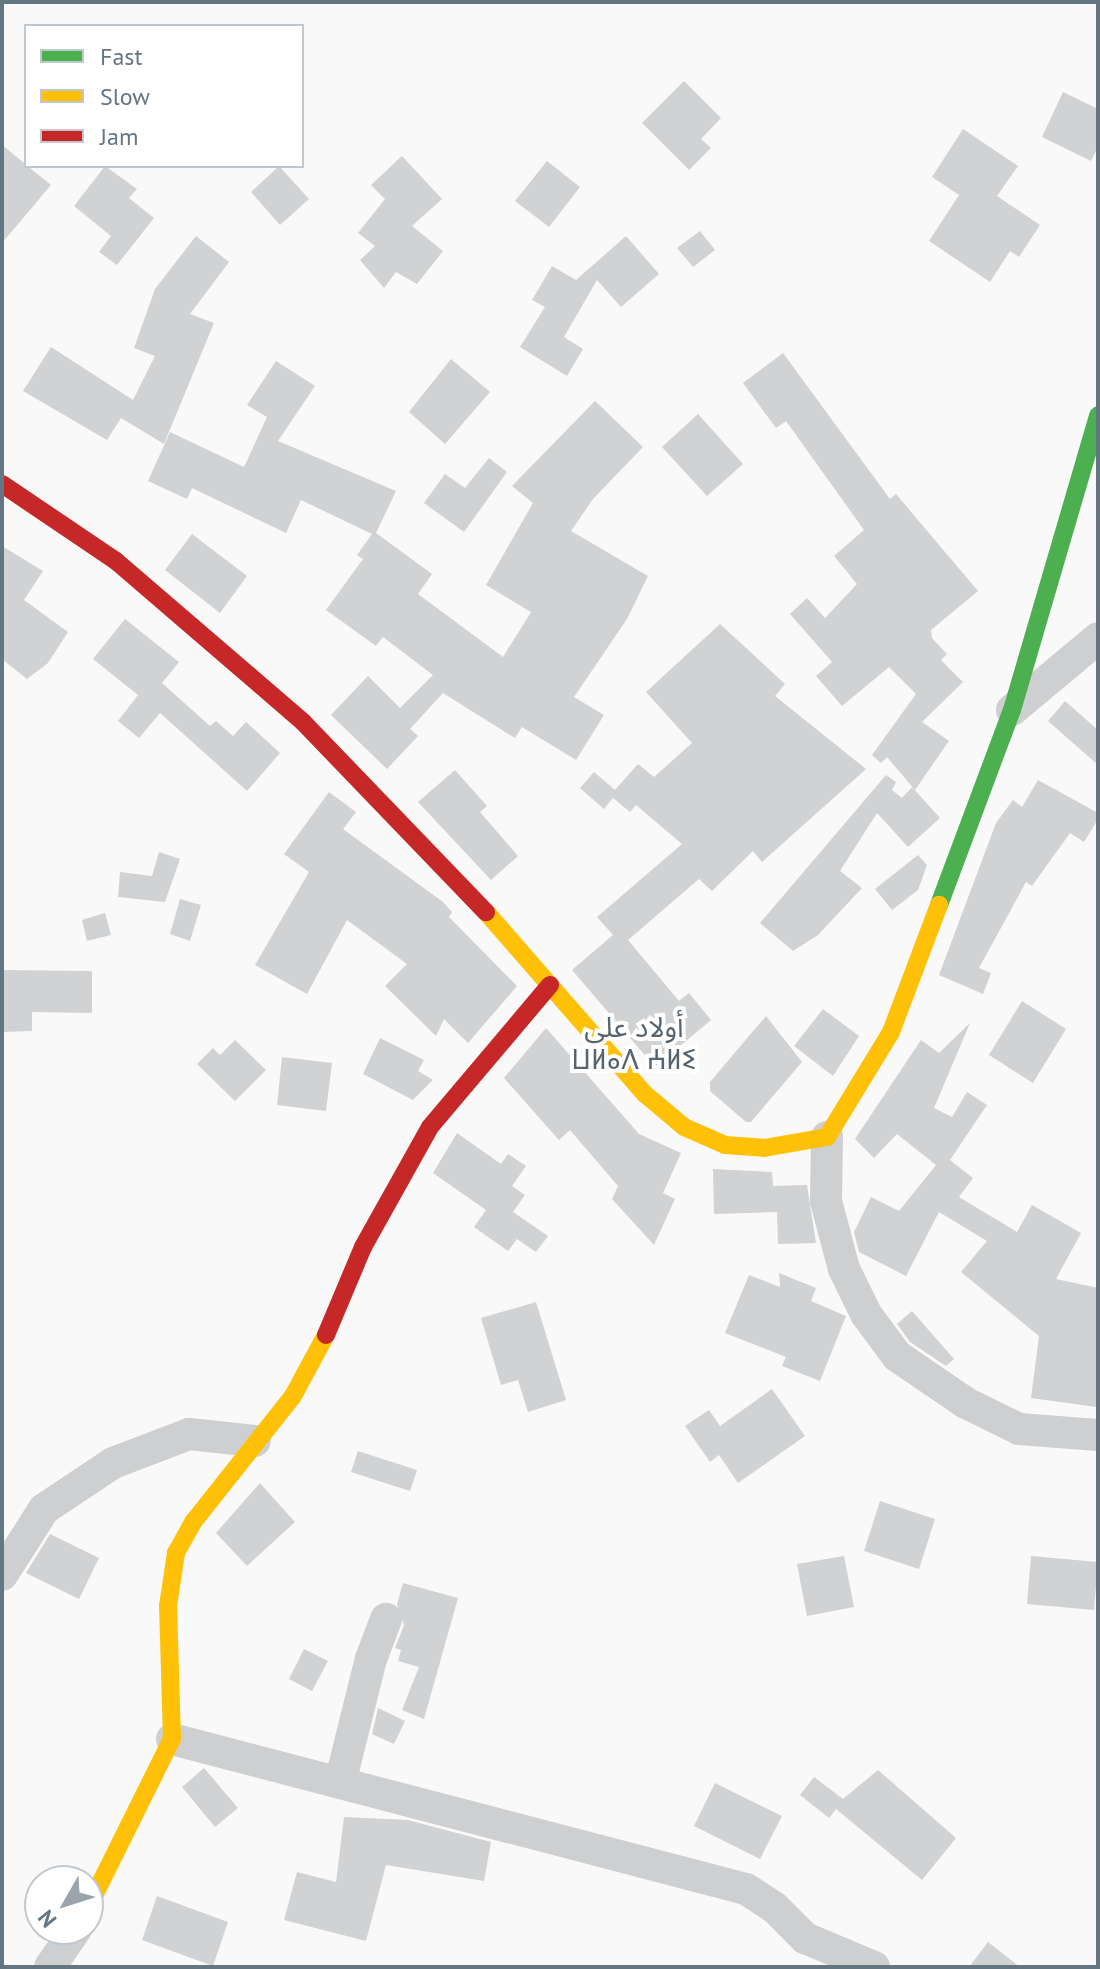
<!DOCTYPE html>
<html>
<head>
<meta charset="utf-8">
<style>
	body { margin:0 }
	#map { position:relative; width:1100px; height:1969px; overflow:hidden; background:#f9f9f9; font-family:"PT Sans","Noto Sans Arabic","Noto Sans Tifinagh",sans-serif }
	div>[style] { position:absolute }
	.building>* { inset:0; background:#d0d2d3 }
	.street>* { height:32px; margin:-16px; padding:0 16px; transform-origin:16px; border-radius:16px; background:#cecfd0 }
	.fast>* { height:18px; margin:-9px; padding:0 9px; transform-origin:9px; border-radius:9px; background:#4caf50 }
	.slow>* { height:18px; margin:-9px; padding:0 9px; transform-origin:9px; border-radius:9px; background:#ffc107 }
	.jam>* { height:18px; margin:-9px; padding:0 9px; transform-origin:9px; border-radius:9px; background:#c62828 }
	span { translate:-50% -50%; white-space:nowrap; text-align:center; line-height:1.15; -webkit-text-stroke:8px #fff; paint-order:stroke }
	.quarter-label { font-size:28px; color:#57646e }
	.frame { position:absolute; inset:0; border:4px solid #657683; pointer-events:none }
	.legend { position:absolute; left:24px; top:24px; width:280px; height:144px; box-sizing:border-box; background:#fff; border:2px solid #c1c8cd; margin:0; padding:10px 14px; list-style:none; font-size:24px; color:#657683 }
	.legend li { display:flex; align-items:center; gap:16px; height:40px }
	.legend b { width:40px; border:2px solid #c1c8cd }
	.north { position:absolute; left:24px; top:1865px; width:80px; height:80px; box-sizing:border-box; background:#fff; border:2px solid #c1c8cd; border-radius:50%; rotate:231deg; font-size:22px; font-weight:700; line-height:32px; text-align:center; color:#657683 }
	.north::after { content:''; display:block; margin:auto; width:28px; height:36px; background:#99a4ac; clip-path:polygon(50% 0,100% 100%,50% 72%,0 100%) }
</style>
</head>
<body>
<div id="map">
	<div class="building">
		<div style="clip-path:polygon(684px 81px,721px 118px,701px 139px,711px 148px,689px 170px,642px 123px)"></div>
		<div style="clip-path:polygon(1063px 92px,1098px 109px,1098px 147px,1091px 161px,1042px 137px)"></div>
		<div style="clip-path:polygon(963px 129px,1018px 166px,997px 196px,1040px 225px,1019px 257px,1010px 251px,990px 282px,929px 241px,959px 195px,932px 177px)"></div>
		<div style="clip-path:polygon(2px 145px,51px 185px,2px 243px)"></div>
		<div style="clip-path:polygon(402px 156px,442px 199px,412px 226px,443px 251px,417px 284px,396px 272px,384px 288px,360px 260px,375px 246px,358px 233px,385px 199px,371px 185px)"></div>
		<div style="clip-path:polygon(547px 161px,580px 187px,549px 227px,515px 201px)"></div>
		<div style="clip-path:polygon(105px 166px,137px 189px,129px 198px,154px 218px,117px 265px,99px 252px,111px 236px,74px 206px)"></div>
		<div style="clip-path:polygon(279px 166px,309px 199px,280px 225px,251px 192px)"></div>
		<div style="clip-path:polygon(700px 231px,715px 250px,693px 267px,677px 248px)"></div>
		<div style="clip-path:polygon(196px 236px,229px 262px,190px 314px,214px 323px,164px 444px,121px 418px,107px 440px,23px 391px,51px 347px,133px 400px,155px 356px,134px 348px,155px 289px)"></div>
		<div style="clip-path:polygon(626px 236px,659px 274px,621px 307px,597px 280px,564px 337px,583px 349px,567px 376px,520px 347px,545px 307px,532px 300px,552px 266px,576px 280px)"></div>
		<div style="clip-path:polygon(783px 353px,890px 499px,896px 494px,978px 591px,931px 630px,932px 638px,947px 654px,941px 660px,963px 682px,922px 722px,949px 741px,915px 790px,887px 757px,881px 763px,872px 755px,916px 694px,889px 667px,842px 706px,816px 676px,832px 662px,790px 614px,807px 598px,825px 618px,857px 584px,834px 556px,864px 530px,786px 421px,776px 428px,743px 383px)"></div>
		<div style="clip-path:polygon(451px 359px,490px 392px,445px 444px,409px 412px)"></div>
		<div style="clip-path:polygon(276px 361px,315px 386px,278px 441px,396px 491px,376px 533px,432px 574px,418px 594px,503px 657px,531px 612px,486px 585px,533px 503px,512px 486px,595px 401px,643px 447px,593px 499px,571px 531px,648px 576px,627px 619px,574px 697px,604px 715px,576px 760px,522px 727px,515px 738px,443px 693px,410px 729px,418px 736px,387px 769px,331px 715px,368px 676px,400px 708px,433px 675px,383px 637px,376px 646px,326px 610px,363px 559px,357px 555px,372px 534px,301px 500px,286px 533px,192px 488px,187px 499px,148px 481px,170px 432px,244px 467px,267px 417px,247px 405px)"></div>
		<div style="clip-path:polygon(698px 414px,743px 464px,707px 496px,662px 447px)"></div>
		<div style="clip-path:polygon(489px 458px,507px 472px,464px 532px,424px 503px,445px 474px,465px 488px)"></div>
		<div style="clip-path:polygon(192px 534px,247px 576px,220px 613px,165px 570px)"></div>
		<div style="clip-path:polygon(2px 546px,43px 571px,24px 600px,68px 632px,48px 663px,27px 679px,2px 659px)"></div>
		<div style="clip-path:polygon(125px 619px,179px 662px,162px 683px,210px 726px,216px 721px,233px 736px,246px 722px,280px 753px,247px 791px,160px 713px,139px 738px,118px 721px,138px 695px,93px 659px)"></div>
		<div style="clip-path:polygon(720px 624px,785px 684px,775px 696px,866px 769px,762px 862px,753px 851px,712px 891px,699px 879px,628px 940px,679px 1001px,689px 993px,711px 1020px,655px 1067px,572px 970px,613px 935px,597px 917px,682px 844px,636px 805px,630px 812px,613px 798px,604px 809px,580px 788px,594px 772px,615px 790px,638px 764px,654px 777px,692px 743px,646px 692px)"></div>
		<div style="clip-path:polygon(1065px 701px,1098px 730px,1098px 765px,1048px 721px)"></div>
		<div style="clip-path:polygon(455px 770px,487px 806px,480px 812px,518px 856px,491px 880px,418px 802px)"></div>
		<div style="clip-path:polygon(886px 775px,896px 782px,892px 790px,902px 798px,912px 787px,940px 818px,908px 847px,877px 813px,840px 871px,862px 888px,818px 935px,793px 951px,760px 923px)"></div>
		<div style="clip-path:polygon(1038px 780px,1098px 813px,1098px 819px,1084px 842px,1070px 833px,1032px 886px,1026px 882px,979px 968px,991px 973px,983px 994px,939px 975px,996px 823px,1013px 800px,1022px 807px)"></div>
		<div style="clip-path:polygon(329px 792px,356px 812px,343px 829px,443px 902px,452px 912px,449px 917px,517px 986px,468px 1043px,444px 1019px,436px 1036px,385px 986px,407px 964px,347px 920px,307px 994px,255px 965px,309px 872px,284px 854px)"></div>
		<div style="clip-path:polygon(159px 852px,180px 859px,165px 902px,118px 897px,120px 872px,152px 876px)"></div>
		<div style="clip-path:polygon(918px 855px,927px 865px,918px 890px,892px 910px,875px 889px)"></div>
		<div style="clip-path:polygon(180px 899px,201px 905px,190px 941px,170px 934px)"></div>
		<div style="clip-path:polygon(105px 913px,111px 935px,87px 941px,82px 920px)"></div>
		<div style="clip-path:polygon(2px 970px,92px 971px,92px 1013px,32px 1012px,32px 1031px,2px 1032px)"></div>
		<div style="clip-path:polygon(1022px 1001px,1066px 1029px,1033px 1083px,989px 1055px)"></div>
		<div style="clip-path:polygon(823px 1009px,859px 1036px,833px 1076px,794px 1046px)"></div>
		<div style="clip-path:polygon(766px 1016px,802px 1062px,751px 1122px,746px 1122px,710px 1091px,710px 1082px)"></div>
		<div style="clip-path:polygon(970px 1023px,934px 1108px,952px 1117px,967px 1092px,987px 1105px,950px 1160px,973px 1178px,959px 1197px,1017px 1232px,1032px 1205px,1081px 1233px,1056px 1279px,1098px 1288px,1096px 1407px,1031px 1398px,1039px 1336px,961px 1272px,987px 1241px,939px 1212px,906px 1276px,859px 1252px,854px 1232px,871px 1197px,899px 1211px,936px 1165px,897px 1134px,874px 1158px,855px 1139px,921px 1040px,939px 1053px)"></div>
		<div style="clip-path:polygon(546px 1028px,639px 1134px,681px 1153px,663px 1193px,675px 1199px,654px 1245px,612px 1199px,618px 1186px,570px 1130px,559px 1140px,504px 1078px)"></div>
		<div style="clip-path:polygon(380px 1038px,424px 1060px,418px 1071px,433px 1080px,413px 1100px,363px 1074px)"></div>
		<div style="clip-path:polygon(235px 1040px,266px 1070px,235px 1101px,197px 1064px,213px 1048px,220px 1055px)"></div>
		<div style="clip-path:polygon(282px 1057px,332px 1063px,326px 1111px,277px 1105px)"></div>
		<div style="clip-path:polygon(457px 1133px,501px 1164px,508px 1154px,526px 1166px,512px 1186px,525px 1195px,513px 1212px,548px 1236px,536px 1252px,517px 1239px,508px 1251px,474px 1227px,486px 1210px,433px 1173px)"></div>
		<div style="clip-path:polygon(713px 1169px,772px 1172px,773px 1186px,807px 1185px,816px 1243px,778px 1244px,777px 1212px,714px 1214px)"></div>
		<div style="clip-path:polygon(779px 1273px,816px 1288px,811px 1301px,846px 1316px,820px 1381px,782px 1366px,786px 1357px,725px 1333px,749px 1275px,780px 1287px)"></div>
		<div style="clip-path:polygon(536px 1302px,566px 1400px,528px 1412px,518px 1380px,501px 1385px,481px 1318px)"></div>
		<div style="clip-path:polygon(912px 1311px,954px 1359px,946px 1366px,910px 1342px,897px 1324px)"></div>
		<div style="clip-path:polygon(772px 1389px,805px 1436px,738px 1483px,719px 1455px,710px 1462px,685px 1426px,709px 1410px,720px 1426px)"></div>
		<div style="clip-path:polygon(358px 1451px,417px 1470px,410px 1491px,351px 1472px)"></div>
		<div style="clip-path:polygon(260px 1483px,295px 1522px,247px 1566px,216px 1533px)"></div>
		<div style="clip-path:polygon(880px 1501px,935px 1519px,919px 1569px,864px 1551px)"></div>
		<div style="clip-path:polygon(50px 1534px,99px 1558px,79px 1599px,26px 1573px)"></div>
		<div style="clip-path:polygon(844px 1556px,854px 1607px,807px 1616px,797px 1564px)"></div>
		<div style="clip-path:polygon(1031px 1556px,1098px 1562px,1094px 1610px,1027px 1604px)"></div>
		<div style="clip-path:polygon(403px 1583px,458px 1598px,424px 1719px,402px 1710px,419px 1667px,398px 1661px,401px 1650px,395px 1648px,404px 1625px,397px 1604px)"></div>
		<div style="clip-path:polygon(304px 1649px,328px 1661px,312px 1691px,289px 1679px)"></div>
		<div style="clip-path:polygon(378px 1708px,405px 1721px,394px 1744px,372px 1734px)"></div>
		<div style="clip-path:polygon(204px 1768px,238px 1808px,215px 1827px,182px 1787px)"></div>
		<div style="clip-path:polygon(878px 1770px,956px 1838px,922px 1880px,836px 1809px,829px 1818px,800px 1795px,814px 1777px,843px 1799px)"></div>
		<div style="clip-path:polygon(715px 1783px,782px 1816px,760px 1859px,694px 1826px)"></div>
		<div style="clip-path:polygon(344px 1817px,408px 1820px,491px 1842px,484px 1881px,386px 1865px,366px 1941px,284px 1920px,297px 1872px,336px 1882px)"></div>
		<div style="clip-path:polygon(157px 1896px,228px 1922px,213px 1966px,142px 1940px)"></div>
		<div style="clip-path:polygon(988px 1942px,1020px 1967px,969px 1967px)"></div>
	</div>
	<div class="street">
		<div style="left:1012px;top:710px;width:112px;rotate:-39.9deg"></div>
		<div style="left:827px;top:1137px;width:64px;rotate:90.9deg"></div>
		<div style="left:826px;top:1201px;width:70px;rotate:75.2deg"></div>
		<div style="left:844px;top:1269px;width:50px;rotate:63.9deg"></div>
		<div style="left:866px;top:1314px;width:52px;rotate:53.6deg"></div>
		<div style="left:897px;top:1356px;width:83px;rotate:34.3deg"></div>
		<div style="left:966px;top:1403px;width:59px;rotate:26.1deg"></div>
		<div style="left:1019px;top:1429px;width:79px;rotate:4.3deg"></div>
		<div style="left:2px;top:1575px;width:78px;rotate:-57.5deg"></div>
		<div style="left:44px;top:1509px;width:83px;rotate:-33.7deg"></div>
		<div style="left:113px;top:1463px;width:81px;rotate:-20.9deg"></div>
		<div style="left:189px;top:1434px;width:66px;rotate:6.1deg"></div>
		<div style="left:172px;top:1739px;width:593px;rotate:14.65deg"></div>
		<div style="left:746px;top:1889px;width:33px;rotate:33deg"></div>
		<div style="left:774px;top:1907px;width:44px;rotate:45deg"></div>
		<div style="left:805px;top:1938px;width:75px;rotate:22.8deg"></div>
		<div style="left:340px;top:1783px;width:128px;rotate:-76deg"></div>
		<div style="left:371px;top:1659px;width:43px;rotate:-69.4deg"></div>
		<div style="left:50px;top:1967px;width:46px;rotate:-55.6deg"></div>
	</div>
	<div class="fast">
		<div style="left:939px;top:905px;width:208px;rotate:-69.5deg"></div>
		<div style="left:1012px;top:710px;width:307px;rotate:-73.7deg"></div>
	</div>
	<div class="slow">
		<div style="left:486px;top:912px;width:242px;rotate:48.9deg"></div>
		<div style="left:645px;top:1094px;width:51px;rotate:40.2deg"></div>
		<div style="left:684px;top:1127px;width:45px;rotate:23.7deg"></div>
		<div style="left:725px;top:1145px;width:39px;rotate:4deg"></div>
		<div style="left:764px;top:1148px;width:64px;rotate:-9.9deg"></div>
		<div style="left:827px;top:1137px;width:123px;rotate:-58.6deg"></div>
		<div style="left:891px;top:1032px;width:136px;rotate:-69.3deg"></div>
		<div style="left:88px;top:1908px;width:189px;rotate:-63.6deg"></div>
		<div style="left:172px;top:1739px;width:133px;rotate:-91.7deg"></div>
		<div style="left:168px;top:1606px;width:54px;rotate:-81.4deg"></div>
		<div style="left:176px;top:1553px;width:37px;rotate:-61deg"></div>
		<div style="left:194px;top:1521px;width:159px;rotate:-51.6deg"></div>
		<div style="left:293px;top:1396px;width:69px;rotate:-61.6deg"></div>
	</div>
	<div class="jam">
		<div style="left:2px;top:484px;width:138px;rotate:34deg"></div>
		<div style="left:116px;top:561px;width:247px;rotate:40.7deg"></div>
		<div style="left:303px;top:722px;width:264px;rotate:46.1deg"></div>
		<div style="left:326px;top:1335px;width:95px;rotate:-67.2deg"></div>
		<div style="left:363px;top:1247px;width:137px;rotate:-60.8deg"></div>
		<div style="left:430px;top:1127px;width:186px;rotate:-49.8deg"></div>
	</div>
	<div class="quarter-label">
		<span style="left:634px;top:1043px">أولاد علي<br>ⵡⵍⴰⴷ ⵄⵍⵉ</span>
	</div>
	<div class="frame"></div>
	<ul class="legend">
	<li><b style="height:10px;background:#4caf50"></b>Fast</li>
	<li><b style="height:10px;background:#ffc107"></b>Slow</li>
	<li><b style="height:10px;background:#c62828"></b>Jam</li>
	</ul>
	<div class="north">N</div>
</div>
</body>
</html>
